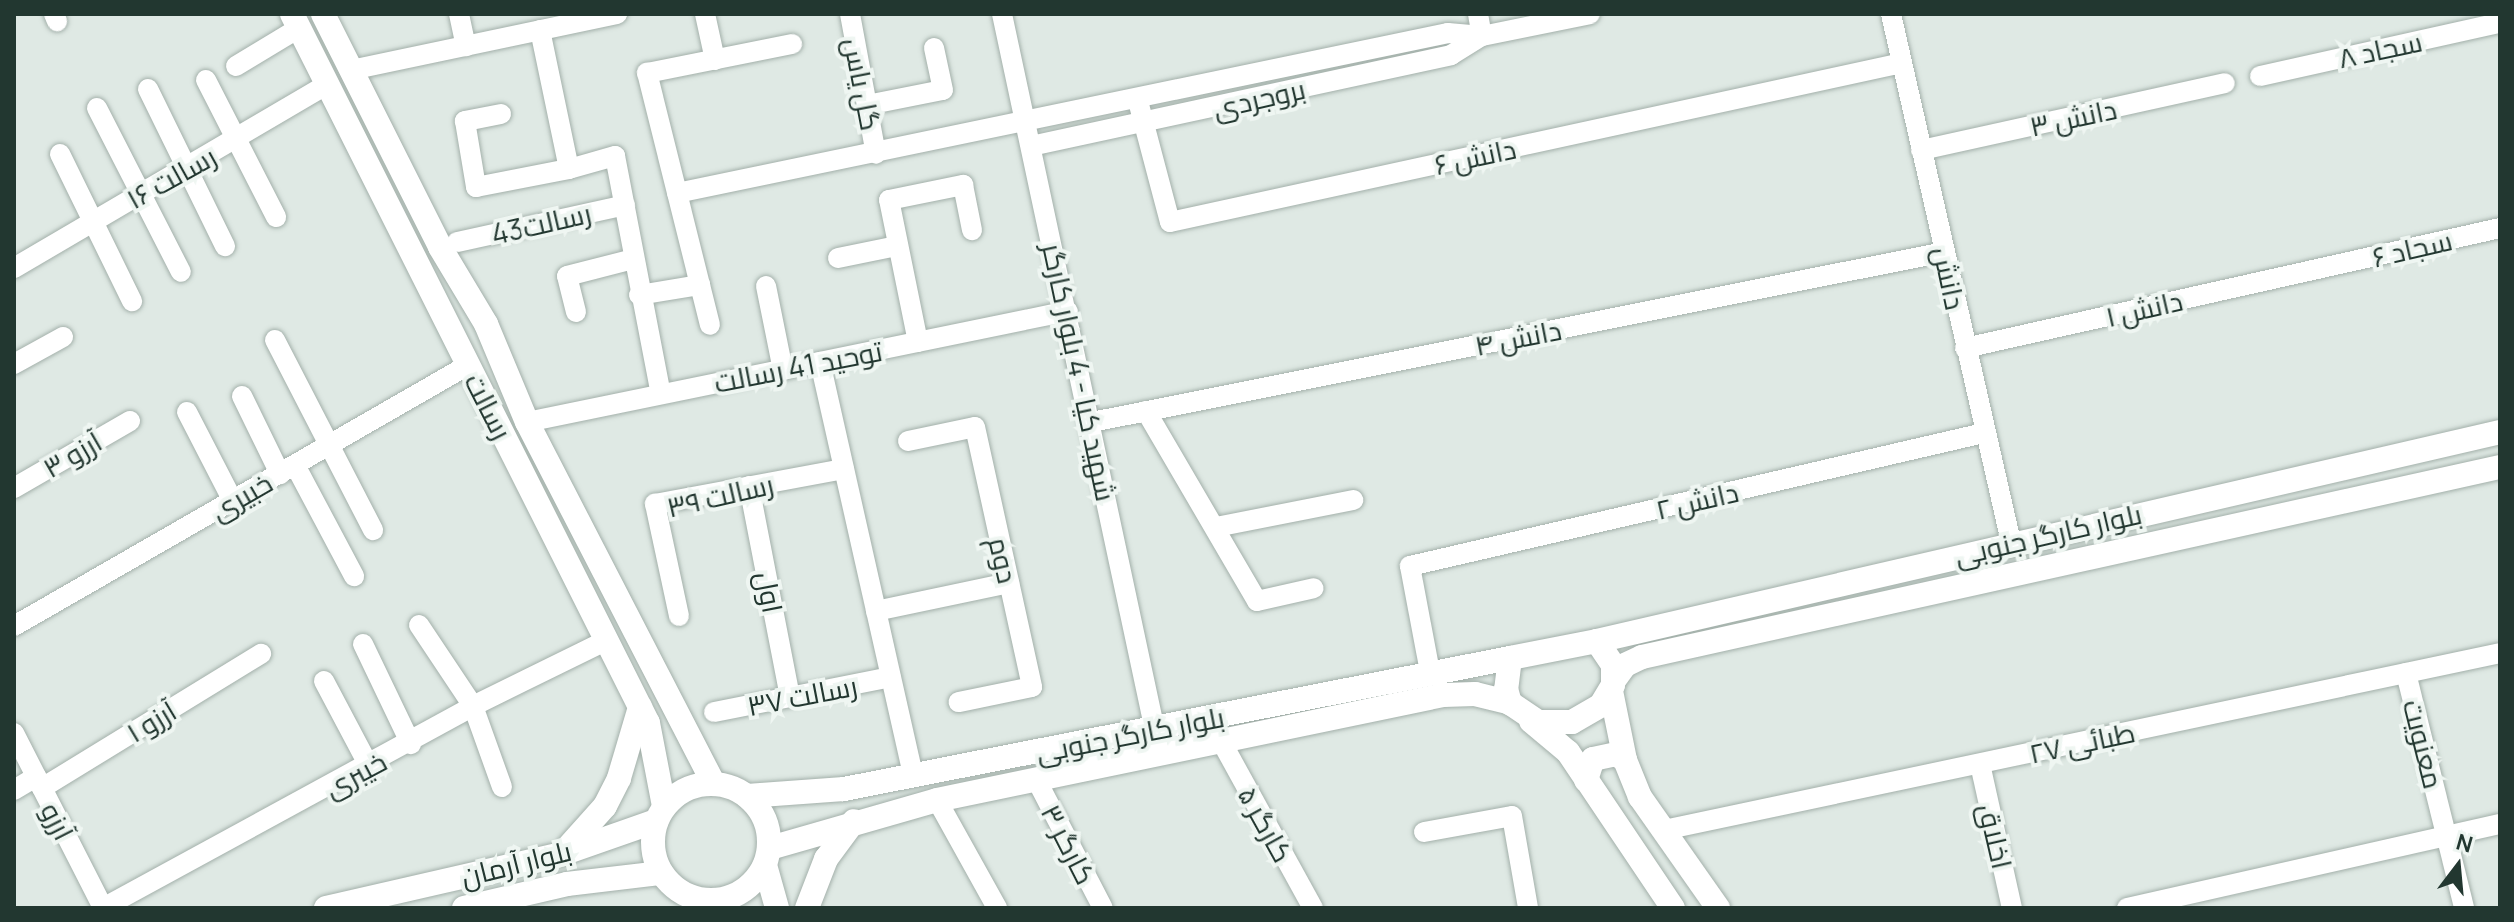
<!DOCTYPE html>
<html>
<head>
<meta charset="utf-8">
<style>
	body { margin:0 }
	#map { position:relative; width:2514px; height:922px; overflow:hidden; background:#dfe9e4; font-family:Manrope,Cairo,sans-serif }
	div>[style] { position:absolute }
	.roads { filter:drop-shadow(0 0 2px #a3b0aa) drop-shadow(0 0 2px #a3b0aa) }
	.minor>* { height:20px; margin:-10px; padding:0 10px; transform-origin:10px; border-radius:10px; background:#fff }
	.tertiary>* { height:24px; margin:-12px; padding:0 12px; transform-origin:12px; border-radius:12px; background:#fff }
	.secondary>* { height:24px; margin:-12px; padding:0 12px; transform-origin:12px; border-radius:12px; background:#fff }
	.secondary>.ring { margin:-12px; padding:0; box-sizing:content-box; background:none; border:24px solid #fff; border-radius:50% }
	span { translate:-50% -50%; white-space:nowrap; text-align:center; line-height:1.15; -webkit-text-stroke:8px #eff6f2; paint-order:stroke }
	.street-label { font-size:28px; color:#223730 }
	.frame { position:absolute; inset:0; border:16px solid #223730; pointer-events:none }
	.north { position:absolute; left:2418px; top:826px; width:80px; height:80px; -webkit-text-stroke:6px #eff6f2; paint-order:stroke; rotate:16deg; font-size:22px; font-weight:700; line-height:32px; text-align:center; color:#223730 }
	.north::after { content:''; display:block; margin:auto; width:28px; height:36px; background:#223730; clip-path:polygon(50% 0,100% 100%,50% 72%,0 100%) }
</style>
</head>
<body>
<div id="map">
	<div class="roads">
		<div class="minor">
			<div style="left:54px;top:14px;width:8px;rotate:67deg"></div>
			<div style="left:459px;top:14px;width:33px;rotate:78deg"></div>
			<div style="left:705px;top:14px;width:47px;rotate:77.7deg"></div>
			<div style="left:850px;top:14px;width:142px;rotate:79.5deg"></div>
			<div style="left:1002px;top:14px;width:733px;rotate:77.95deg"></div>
			<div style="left:1478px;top:14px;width:22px;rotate:80deg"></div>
			<div style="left:1891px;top:14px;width:541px;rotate:77.2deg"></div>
			<div style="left:540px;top:30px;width:142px;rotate:78.2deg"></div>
			<div style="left:569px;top:169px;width:48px;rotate:-15.8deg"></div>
			<div style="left:615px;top:156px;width:242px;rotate:79.1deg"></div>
			<div style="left:236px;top:66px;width:74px;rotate:-31.1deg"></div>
			<div style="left:351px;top:70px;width:272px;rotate:-11.9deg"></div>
			<div style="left:2260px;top:76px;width:246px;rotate:-12.5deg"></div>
			<div style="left:206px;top:80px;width:154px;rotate:62.9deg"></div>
			<div style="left:148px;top:89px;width:175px;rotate:63.9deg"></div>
			<div style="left:1138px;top:101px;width:125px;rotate:75.2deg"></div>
			<div style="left:1170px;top:222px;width:749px;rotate:-12.26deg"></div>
			<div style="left:867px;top:105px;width:77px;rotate:-11.2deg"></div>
			<div style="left:943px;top:90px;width:43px;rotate:-102.1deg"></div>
			<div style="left:97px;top:108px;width:184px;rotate:62.9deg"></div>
			<div style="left:501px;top:114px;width:37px;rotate:169deg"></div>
			<div style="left:465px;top:121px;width:67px;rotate:80.5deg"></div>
			<div style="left:476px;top:187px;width:95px;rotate:-11deg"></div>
			<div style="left:1031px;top:146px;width:430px;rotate:-12.2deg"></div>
			<div style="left:1451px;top:55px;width:36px;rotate:-32deg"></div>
			<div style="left:1921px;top:150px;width:311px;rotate:-12.4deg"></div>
			<div style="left:60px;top:154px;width:164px;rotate:63.9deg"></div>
			<div style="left:677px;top:193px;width:787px;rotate:-11.72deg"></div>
			<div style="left:1448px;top:33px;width:34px;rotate:5deg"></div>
			<div style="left:1482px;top:36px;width:110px;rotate:-11.5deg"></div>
			<div style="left:457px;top:242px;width:172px;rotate:-12.4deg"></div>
			<div style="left:838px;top:258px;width:60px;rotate:-11.5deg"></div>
			<div style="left:14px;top:268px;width:363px;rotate:-30.4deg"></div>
			<div style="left:700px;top:285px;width:41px;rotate:76deg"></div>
			<div style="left:766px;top:286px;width:86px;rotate:78.6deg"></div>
			<div style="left:639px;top:295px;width:62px;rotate:-9.3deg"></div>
			<div style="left:700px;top:285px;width:219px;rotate:-104deg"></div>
			<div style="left:647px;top:73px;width:148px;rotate:-11.3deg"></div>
			<div style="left:576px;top:312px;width:37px;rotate:-104deg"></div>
			<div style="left:567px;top:276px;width:68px;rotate:-14.4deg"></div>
			<div style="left:275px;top:340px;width:214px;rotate:62.7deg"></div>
			<div style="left:918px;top:342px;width:145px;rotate:-101.5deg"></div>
			<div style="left:889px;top:200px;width:76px;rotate:-11.5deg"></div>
			<div style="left:963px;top:185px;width:46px;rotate:78.7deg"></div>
			<div style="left:1965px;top:348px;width:548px;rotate:-12.64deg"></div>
			<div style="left:820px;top:362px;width:424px;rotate:77.3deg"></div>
			<div style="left:14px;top:364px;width:56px;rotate:-28.9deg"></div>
			<div style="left:242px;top:396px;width:87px;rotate:64deg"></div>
			<div style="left:1146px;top:411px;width:220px;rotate:59.7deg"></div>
			<div style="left:1257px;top:601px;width:58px;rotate:-12.8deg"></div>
			<div style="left:187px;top:412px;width:100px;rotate:62.7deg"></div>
			<div style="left:527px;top:422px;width:552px;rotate:-11.59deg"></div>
			<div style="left:1092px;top:422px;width:869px;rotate:-11.28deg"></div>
			<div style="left:908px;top:441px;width:68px;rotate:-11.8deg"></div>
			<div style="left:975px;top:427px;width:266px;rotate:77.6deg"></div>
			<div style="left:1032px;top:687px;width:75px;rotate:168.4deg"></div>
			<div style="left:295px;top:465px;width:126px;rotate:62deg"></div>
			<div style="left:749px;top:486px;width:215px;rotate:79deg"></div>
			<div style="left:14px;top:488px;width:134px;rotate:-30deg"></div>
			<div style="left:1216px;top:527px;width:140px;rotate:-11.1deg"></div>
			<div style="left:876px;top:611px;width:136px;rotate:-11.9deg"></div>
			<div style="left:679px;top:616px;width:115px;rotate:-102.1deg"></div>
			<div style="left:655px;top:504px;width:192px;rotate:-10.5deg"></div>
			<div style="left:419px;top:625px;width:97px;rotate:56.3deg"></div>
			<div style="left:473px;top:706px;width:86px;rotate:70.3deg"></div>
			<div style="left:14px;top:626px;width:524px;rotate:-29.89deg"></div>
			<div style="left:363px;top:644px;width:111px;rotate:64.4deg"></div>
			<div style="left:1430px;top:672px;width:108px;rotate:-100.7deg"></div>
			<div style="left:1410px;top:566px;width:589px;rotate:-13.05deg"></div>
			<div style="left:2406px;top:673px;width:242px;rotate:76.1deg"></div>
			<div style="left:324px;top:681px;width:96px;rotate:62.1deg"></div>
			<div style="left:714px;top:712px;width:180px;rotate:-11.2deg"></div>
			<div style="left:14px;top:733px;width:196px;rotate:63deg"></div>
			<div style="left:103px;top:908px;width:422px;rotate:-28.6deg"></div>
			<div style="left:473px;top:706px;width:149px;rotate:-26.2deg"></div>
			<div style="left:1220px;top:739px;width:193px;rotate:61.2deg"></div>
			<div style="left:1980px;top:764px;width:148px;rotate:77.5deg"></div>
			<div style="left:1036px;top:779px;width:145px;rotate:62.6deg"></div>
			<div style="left:42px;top:788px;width:257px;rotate:-31.5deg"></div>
			<div style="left:14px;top:790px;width:26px;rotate:-31deg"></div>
			<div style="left:937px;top:800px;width:124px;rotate:60.9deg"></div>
			<div style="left:1664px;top:830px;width:855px;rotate:-11.95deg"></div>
			<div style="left:1424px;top:832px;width:89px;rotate:-10.3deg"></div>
			<div style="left:1512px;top:816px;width:93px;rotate:80.1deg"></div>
			<div style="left:696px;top:908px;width:11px;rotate:-38deg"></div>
			<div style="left:2127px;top:908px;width:382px;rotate:-12.7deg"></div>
		</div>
		<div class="tertiary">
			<div style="left:326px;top:908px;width:242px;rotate:-12.9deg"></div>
			<div style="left:562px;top:854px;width:100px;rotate:-19.3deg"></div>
			<div style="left:464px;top:908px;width:106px;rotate:-13.1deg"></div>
			<div style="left:567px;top:884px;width:95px;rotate:-6.7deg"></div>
		</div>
		<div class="secondary">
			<div style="left:292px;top:14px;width:793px;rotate:63.34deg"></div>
			<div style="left:648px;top:723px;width:85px;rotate:79.1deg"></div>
			<div style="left:323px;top:14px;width:261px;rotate:63.3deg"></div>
			<div style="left:440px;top:247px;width:90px;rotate:59.1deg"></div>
			<div style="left:486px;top:324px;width:106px;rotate:67.3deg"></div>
			<div style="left:527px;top:422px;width:406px;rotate:62.7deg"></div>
			<div style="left:1597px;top:641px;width:927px;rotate:-13.03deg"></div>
			<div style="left:1615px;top:679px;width:17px;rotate:-54deg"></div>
			<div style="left:1625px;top:665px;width:19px;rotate:-25deg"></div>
			<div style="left:1642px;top:657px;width:879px;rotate:-12.49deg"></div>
			<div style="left:1611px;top:691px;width:70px;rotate:78.5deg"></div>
			<div style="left:1625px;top:760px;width:40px;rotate:68deg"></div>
			<div style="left:1640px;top:797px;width:136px;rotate:54.9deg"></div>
			<div style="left:1531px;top:721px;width:48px;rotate:40deg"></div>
			<div style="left:1568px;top:752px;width:188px;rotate:56.1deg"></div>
			<div style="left:1586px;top:780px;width:22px;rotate:-72deg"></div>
			<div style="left:1593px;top:759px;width:24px;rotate:-12deg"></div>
			<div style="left:1616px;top:754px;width:11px;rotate:34deg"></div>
			<div class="ring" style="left:653px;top:784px;width:92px;height:92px"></div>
			<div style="left:747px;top:796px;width:97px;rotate:-4.1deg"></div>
			<div style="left:844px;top:789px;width:679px;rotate:-11.13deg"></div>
			<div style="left:770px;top:848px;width:174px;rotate:-16deg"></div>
			<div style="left:937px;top:800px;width:517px;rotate:-11.72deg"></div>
			<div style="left:1443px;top:695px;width:32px;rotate:-2deg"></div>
			<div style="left:1475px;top:694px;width:36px;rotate:14deg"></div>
			<div style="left:1510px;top:703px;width:34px;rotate:34deg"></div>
			<div style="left:1538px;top:722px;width:34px"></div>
			<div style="left:1572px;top:722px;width:34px;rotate:-30deg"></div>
			<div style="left:1601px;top:705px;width:23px;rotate:-59deg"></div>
			<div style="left:1613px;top:685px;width:20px;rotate:-90deg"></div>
			<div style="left:1613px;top:665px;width:29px;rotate:-124deg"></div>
			<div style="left:1597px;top:641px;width:89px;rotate:168.9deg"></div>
			<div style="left:1510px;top:658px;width:31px;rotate:97deg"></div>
			<div style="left:1506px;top:689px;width:15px;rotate:74deg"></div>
			<div style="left:562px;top:854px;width:64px;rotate:-48.1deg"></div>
			<div style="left:605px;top:806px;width:31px;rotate:-63deg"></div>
			<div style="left:619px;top:778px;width:74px;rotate:-73.5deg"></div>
			<div style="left:765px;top:865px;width:45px;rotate:74.4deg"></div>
			<div style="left:807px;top:908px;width:53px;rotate:-68.8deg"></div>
			<div style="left:826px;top:859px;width:47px;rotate:-53.6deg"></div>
		</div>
	</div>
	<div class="street-label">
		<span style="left:2380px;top:49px;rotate:-12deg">سجاد ۸</span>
		<span style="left:863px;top:84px;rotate:79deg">گل یاس</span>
		<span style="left:1259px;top:98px;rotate:-13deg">بروجردی</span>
		<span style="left:2073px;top:117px;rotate:-12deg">دانش ۳</span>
		<span style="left:1475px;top:156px;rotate:-12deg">دانش ۶</span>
		<span style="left:171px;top:177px;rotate:-29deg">رسالت ۱۶</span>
		<span style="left:541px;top:223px;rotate:-13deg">رسالت43</span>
		<span style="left:2412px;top:248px;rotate:-13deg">سجاد ۶</span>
		<span style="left:1950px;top:278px;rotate:78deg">دانش</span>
		<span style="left:2144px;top:308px;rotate:-13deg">دانش ۱</span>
		<span style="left:1518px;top:337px;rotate:-11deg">دانش ۴</span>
		<span style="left:798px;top:366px;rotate:-11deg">توحید 41 رسالت</span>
		<span style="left:1080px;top:372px;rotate:78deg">شهید کیا - 4 بلوار کارگر</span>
		<span style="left:489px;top:406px;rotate:63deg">رسالت</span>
		<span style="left:72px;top:454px;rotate:-30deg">آرزو ۳</span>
		<span style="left:720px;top:495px;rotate:-13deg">رسالت ۳۹</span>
		<span style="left:241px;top:496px;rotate:-30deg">خبیری</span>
		<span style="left:1697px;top:500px;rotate:-13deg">دانش ۲</span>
		<span style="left:2048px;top:534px;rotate:-13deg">بلوار کارگر جنوبی</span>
		<span style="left:1004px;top:560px;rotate:77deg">دوم</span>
		<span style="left:770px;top:592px;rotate:79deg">اول</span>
		<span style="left:802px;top:695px;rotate:-11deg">رسالت ۳۷</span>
		<span style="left:151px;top:721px;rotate:-31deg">آرزو ۱</span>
		<span style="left:1130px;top:734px;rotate:-11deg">بلوار کارگر جنوبی</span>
		<span style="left:2082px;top:742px;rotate:-12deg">طبائی ۲۷</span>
		<span style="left:2424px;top:744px;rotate:76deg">معنویت</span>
		<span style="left:355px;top:774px;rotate:-28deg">خیبری</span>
		<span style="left:58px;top:821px;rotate:63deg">آرزو</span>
		<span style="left:1266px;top:824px;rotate:61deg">کارگر ۵</span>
		<span style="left:1996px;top:836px;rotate:77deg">اخلاق</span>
		<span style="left:1069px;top:844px;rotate:63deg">کارگر ۳</span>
		<span style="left:516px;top:863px;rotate:-14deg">بلوار آرمان</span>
	</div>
	<div class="frame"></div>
	<div class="north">N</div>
</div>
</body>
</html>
